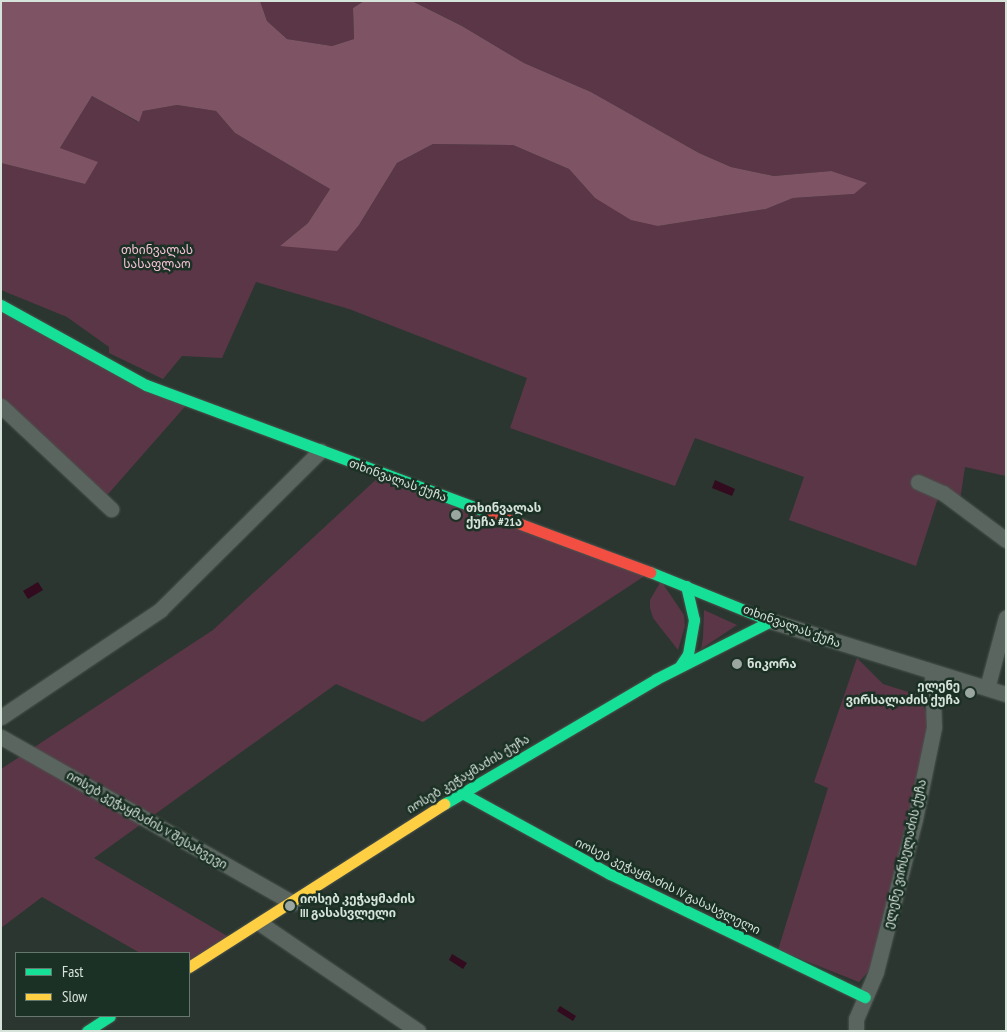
<!DOCTYPE html>
<html>
<head>
<meta charset="utf-8">
<style>
	body { margin:0 }
	#map { position:relative; width:1007px; height:1032px; overflow:hidden; background:#2b3630; font-family:"PT Sans Narrow","Noto Sans Georgian",sans-serif }
	div>[style] { position:absolute }
	.green>* { inset:0; background:#5b3646 }
	.forest>* { inset:0; background:#7e5364 }
	.water>* { inset:0; background:#320b1f }
	.roads { filter:drop-shadow(0 0 1px #4a544e) drop-shadow(0 0 1px #4a544e) }
	.street>* { height:15px; margin:-7.5px; padding:0 7.5px; transform-origin:7.5px; border-radius:7.5px; background:#5b6560 }
	.fast>* { height:11px; margin:-5.5px; padding:0 5.5px; transform-origin:5.5px; border-radius:5.5px; background:#16e098 }
	.slow>* { height:11px; margin:-5.5px; padding:0 5.5px; transform-origin:5.5px; border-radius:5.5px; background:#ffcf43 }
	.jam>* { height:11px; margin:-5.5px; padding:0 5.5px; transform-origin:5.5px; border-radius:5.5px; background:#f24e42 }
	.dots>* { width:14px; height:14px; translate:-50% -50%; box-sizing:border-box; border:2px solid #1c3126; border-radius:50% }
	span { translate:-50% -50%; white-space:nowrap; text-align:center; line-height:1.15; -webkit-text-stroke:5px #1c3126; paint-order:stroke }
	.park-label { font-size:12px; color:#f6c3d6 }
	.street-label { font-size:12px; color:#d6e3db }
	.poi-label { font-size:12px; color:#d6e3db; font-weight:700 }
	.left { translate:0 -50%; text-align:left }
	.right { translate:-100% -50%; text-align:right }
	.frame { position:absolute; inset:0; border:2px solid #d6e3db; pointer-events:none }
	.legend { position:absolute; left:15px; top:952px; width:175px; height:65px; box-sizing:border-box; background:#1c3126; border:1px solid #66786e; margin:0; padding:6px 9px; list-style:none; font-size:15px; color:#d6e3db }
	.legend li { display:flex; align-items:center; gap:10px; height:25px }
	.legend b { width:25px; border:1px solid #66786e }
</style>
</head>
<body>
<div id="map">
	<div class="green">
		<div style="clip-path:polygon(260px 1px,364px 1px,353px 8px,354px 39px,332px 46px,287px 39px,267px 21px)"></div>
		<div style="clip-path:polygon(412px 1px,1006px 1px,1006px 476px,965px 467px,960px 500px,939px 495px,916px 566px,789px 520px,804px 477px,695px 438px,675px 486px,510px 428px,527px 378px,349px 309px,256px 282px,222px 358px,182px 356px,163px 379px,109px 353px,109px 347px,67px 317px,1px 290px,1px 163px,85px 184px,60px 148px,92px 96px,138px 122px,143px 111px,177px 105px,216px 111px,235px 133px,330px 189px,308px 223px,280px 246px,359px 225px,397px 163px,433px 144px,513px 145px,569px 169px,595px 198px,658px 226px,766px 209px,793px 198px,854px 194px,831px 171px,774px 176px,731px 167px,699px 153px,591px 92px,524px 63px,462px 26px)"></div>
		<div style="clip-path:polygon(1px 305px,189px 402px,102px 501px,1px 406px)"></div>
		<div style="clip-path:polygon(381px 475px,646px 575px,423px 722px,336px 684px,94px 858px,234px 940px,189px 967px,189px 953px,140px 953px,42px 897px,1px 928px,1px 769px,213px 630px)"></div>
		<div style="clip-path:polygon(661px 581px,684px 615px,685px 626px,678px 650px,653px 618px,650px 608px,650px 600px)"></div>
		<div style="clip-path:polygon(704px 610px,737px 625px,701px 649px,703px 638px)"></div>
		<div style="clip-path:polygon(857px 658px,883px 684px,918px 695px,930px 720px,875px 964px,859px 982px,778px 950px,828px 788px,814px 782px)"></div>
	</div>
	<div class="forest">
		<div style="clip-path:polygon(1px 1px,260px 1px,267px 21px,287px 39px,332px 46px,354px 39px,353px 8px,364px 1px,412px 1px,462px 26px,524px 63px,591px 92px,699px 153px,731px 167px,774px 176px,831px 171px,867px 183px,854px 194px,793px 198px,766px 209px,658px 226px,631px 220px,595px 198px,569px 169px,513px 145px,433px 144px,397px 163px,359px 225px,337px 251px,280px 246px,308px 223px,330px 189px,235px 133px,216px 111px,177px 105px,143px 111px,139px 122px,92px 96px,60px 148px,98px 162px,85px 184px,1px 163px)"></div>
	</div>
	<div class="water">
		<div style="clip-path:polygon(715px 480px,735px 489px,732px 496px,712px 488px)"></div>
		<div style="clip-path:polygon(38px 582px,43px 590px,28px 599px,23px 591px)"></div>
		<div style="clip-path:polygon(452px 954px,467px 963px,463px 969px,449px 960px)"></div>
		<div style="clip-path:polygon(560px 1006px,576px 1016px,573px 1021px,557px 1011px)"></div>
	</div>
	<div class="roads">
		<div class="street">
			<div style="left:1px;top:406px;width:151px;rotate:43.1deg"></div>
			<div style="left:918px;top:482px;width:27px;rotate:24deg"></div>
			<div style="left:943px;top:493px;width:79px;rotate:36.7deg"></div>
			<div style="left:771px;top:621px;width:246px;rotate:17.3deg"></div>
			<div style="left:987px;top:688px;width:73px;rotate:-75deg"></div>
			<div style="left:1px;top:717px;width:192px;rotate:-33.9deg"></div>
			<div style="left:160px;top:610px;width:226px;rotate:-44.8deg"></div>
			<div style="left:1px;top:737px;width:336px;rotate:29.6deg"></div>
			<div style="left:261px;top:924px;width:190px;rotate:34.3deg"></div>
			<div style="left:856px;top:1031px;width:12px;rotate:-90deg"></div>
			<div style="left:856px;top:1019px;width:51px;rotate:-66.9deg"></div>
			<div style="left:876px;top:972px;width:158px;rotate:-75.7deg"></div>
			<div style="left:915px;top:819px;width:94px;rotate:-78.3deg"></div>
			<div style="left:934px;top:727px;width:55px;rotate:-92.1deg"></div>
		</div>
		<div class="fast">
			<div style="left:1px;top:305px;width:166px;rotate:28.9deg"></div>
			<div style="left:146px;top:385px;width:368px;rotate:20.4deg"></div>
			<div style="left:650px;top:572px;width:131px;rotate:22deg"></div>
			<div style="left:680px;top:666px;width:14px;rotate:-56deg"></div>
			<div style="left:688px;top:654px;width:35px;rotate:-80deg"></div>
			<div style="left:694px;top:620px;width:35px;rotate:-103deg"></div>
			<div style="left:462px;top:793px;width:169px;rotate:28.7deg"></div>
			<div style="left:610px;top:874px;width:283px;rotate:25.8deg"></div>
			<div style="left:444px;top:804px;width:246px;rotate:-30.5deg"></div>
			<div style="left:656px;top:679px;width:129px;rotate:-26.8deg"></div>
			<div style="left:87px;top:1031px;width:27px;rotate:-33deg"></div>
		</div>
		<div class="slow">
			<div style="left:189px;top:967px;width:303px;rotate:-32.6deg"></div>
		</div>
		<div class="jam">
			<div style="left:491px;top:513px;width:170px;rotate:20.4deg"></div>
		</div>
	</div>
	<div class="dots">
		<div style="left:456px;top:515px;background:#9aa69f"></div>
		<div style="left:737px;top:664px;background:#9aa69f"></div>
		<div style="left:970px;top:693px;background:#9aa69f"></div>
		<div style="left:290px;top:906px;background:#9aa69f"></div>
	</div>
	<div class="park-label">
		<span style="left:157px;top:257px">თხინვალას<br>სასაფლაო</span>
	</div>
	<div class="street-label">
		<span style="left:398px;top:480px;rotate:20deg">თხინვალას ქუჩა</span>
		<span style="left:792px;top:626px;rotate:20deg">თხინვალას ქუჩა</span>
		<span style="left:468px;top:774px;rotate:-31deg">იოსებ კეჭაყმაძის ქუჩა</span>
		<span style="left:147px;top:820px;rotate:30deg">იოსებ კეჭაყმაძის V შესახვევი</span>
		<span style="left:905px;top:854px;rotate:-77deg">ელენე ვირსელაძის ქუჩა</span>
		<span style="left:668px;top:886px;rotate:26deg">იოსებ კეჭაყმაძის IV გასასვლელი</span>
	</div>
	<div class="poi-label">
		<span class="left" style="left:466px;top:515px">თხინვალას<br>ქუჩა #21ა</span>
		<span class="left" style="left:747px;top:664px">ნიკორა</span>
		<span class="right" style="left:960px;top:693px">ელენე<br>ვირსალაძის ქუჩა</span>
		<span class="left" style="left:300px;top:906px">იოსებ კეჭაყმაძის<br>III გასასვლელი</span>
	</div>
	<div class="frame"></div>
	<ul class="legend">
	<li><b style="height:6px;background:#16e098"></b>Fast</li>
	<li><b style="height:6px;background:#ffcf43"></b>Slow</li>
	</ul>
</div>
</body>
</html>
